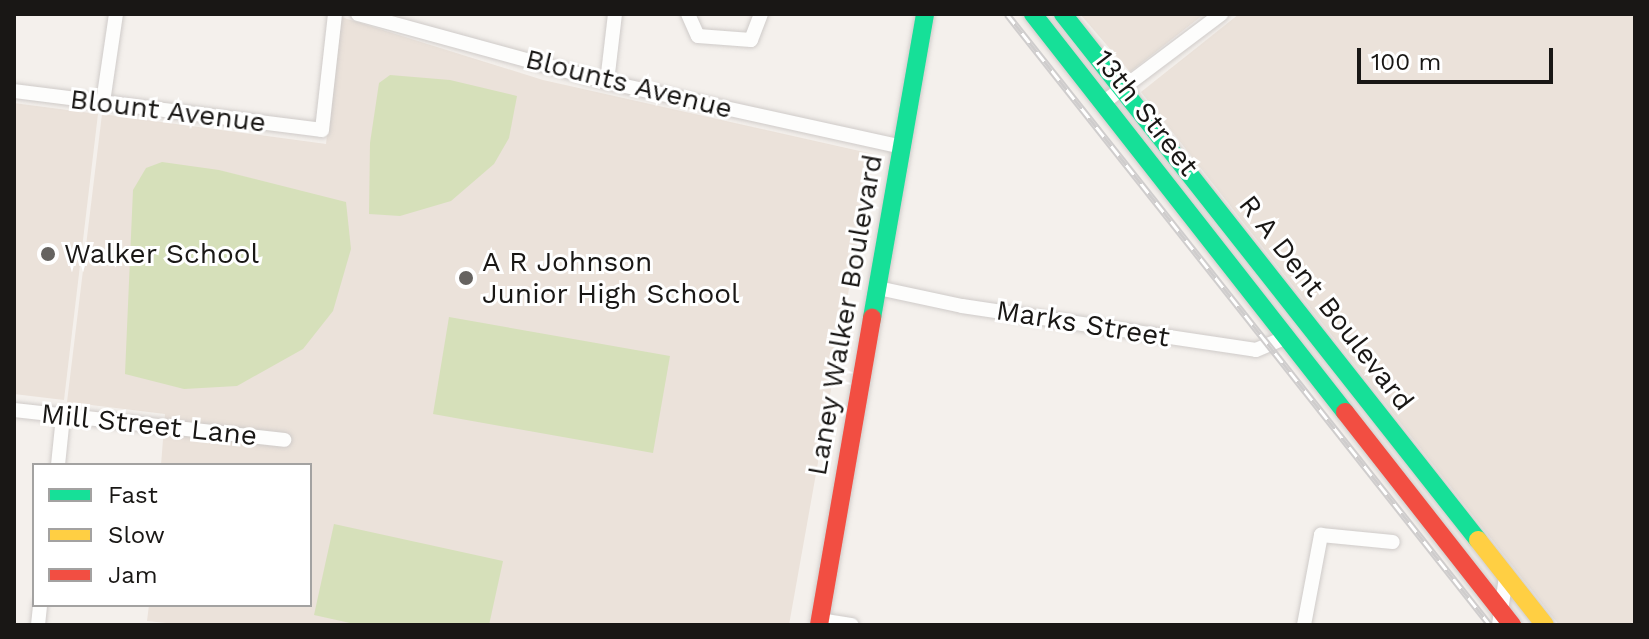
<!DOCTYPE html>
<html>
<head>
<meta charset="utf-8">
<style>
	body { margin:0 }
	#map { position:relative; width:1649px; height:639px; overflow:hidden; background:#f4f0ec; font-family:"Work Sans",sans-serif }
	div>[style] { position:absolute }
	.built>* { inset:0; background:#ebe2da }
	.green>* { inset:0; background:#d6e0ba }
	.roads { filter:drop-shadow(0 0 2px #cfcbc9) drop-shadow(0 0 2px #cfcbc9) }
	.street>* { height:14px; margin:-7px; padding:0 7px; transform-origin:7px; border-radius:7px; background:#fdfdfc }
	.fast>* { height:18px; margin:-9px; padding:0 9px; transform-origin:9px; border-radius:9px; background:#16e098 }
	.slow>* { height:18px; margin:-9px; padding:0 9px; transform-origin:9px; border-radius:9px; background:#ffcf43 }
	.jam>* { height:18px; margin:-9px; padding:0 9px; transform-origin:9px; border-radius:9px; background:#f24e42 }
	.rail>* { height:7px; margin-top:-3.5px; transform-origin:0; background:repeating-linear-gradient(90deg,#fff 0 12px,#cfcdcd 0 24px); box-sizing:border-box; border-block:2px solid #cfcdcd }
	.dots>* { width:22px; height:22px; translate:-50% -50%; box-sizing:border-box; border:4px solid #fff; border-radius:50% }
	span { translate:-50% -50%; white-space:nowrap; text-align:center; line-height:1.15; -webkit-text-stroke:6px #fff; paint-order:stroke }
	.street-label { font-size:28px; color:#191715 }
	.poi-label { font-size:28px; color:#191715 }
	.left { translate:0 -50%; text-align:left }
	.frame { position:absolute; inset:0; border:16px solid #191715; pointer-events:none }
	.legend { position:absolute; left:32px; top:463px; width:280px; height:144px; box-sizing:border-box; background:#fff; border:2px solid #a3a2a1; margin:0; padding:10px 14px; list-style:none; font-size:24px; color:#191715 }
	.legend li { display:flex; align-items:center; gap:16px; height:40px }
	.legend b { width:40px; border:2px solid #a3a2a1 }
	.scale { position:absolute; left:1357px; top:48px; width:196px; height:36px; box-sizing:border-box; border:4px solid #191715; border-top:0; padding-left:10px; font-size:24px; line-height:28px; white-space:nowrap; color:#191715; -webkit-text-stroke:6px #fff; paint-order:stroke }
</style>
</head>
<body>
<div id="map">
	<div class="built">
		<div style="clip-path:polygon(1080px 14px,1204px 14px,1130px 72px)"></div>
		<div style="clip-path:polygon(1239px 14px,1635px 14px,1635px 625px,1559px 625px,1141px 92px)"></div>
		<div style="clip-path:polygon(341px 17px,543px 80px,873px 154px,789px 625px,186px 625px,147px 621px,149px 605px,310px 605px,310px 465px,161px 465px,165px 414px,67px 402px,102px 114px,326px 144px)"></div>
		<div style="clip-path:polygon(14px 103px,98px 114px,64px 400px,14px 394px)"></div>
	</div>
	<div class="green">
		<div style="clip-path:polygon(390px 75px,450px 80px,517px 96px,509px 138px,494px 164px,451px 201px,400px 216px,369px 214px,370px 143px,379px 83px)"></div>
		<div style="clip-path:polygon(162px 162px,219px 170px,346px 202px,351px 249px,333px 311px,303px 349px,237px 386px,184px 389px,125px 374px,133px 190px,146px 168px)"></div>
		<div style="clip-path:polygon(449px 317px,670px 356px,653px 453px,433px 414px)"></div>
		<div style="clip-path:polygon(334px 524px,503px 561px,489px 625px,359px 625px,314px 615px)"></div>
	</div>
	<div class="roads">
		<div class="street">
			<div style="left:358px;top:14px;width:258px;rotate:15.3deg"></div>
			<div style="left:607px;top:82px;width:302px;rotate:12.4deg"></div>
			<div style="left:688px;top:14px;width:24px;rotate:66deg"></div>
			<div style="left:698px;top:36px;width:53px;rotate:4.3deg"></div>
			<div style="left:751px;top:40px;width:28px;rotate:-69deg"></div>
			<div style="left:607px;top:82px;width:68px;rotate:-83.3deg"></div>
			<div style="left:14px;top:91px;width:310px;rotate:7.2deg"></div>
			<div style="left:322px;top:130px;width:117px;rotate:-83.6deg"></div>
			<div style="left:103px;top:102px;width:89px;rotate:-81.6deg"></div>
			<div style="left:1103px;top:103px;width:148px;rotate:-37deg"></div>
			<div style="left:878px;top:288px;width:86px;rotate:12.1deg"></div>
			<div style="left:962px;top:306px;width:297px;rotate:8.5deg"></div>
			<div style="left:1256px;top:350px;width:34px;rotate:-23deg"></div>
			<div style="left:14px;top:410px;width:272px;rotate:6.3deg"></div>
			<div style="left:58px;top:465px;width:48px;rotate:-84.1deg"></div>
			<div style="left:820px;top:620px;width:32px;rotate:9deg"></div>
			<div style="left:38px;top:625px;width:20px;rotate:-84deg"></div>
			<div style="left:1304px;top:625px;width:92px;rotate:-79.3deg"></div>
			<div style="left:1321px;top:535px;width:72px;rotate:5.6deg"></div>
			<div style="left:1499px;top:625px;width:49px;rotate:-81.7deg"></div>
		</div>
		<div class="fast">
			<div style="left:1033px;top:14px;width:506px;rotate:51.91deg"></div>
			<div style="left:1063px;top:14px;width:670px;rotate:51.73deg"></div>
			<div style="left:872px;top:318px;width:309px;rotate:-80.1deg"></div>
		</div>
		<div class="slow">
			<div style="left:1478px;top:540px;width:108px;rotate:51.8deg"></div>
		</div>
		<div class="jam">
			<div style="left:1345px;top:412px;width:271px;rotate:51.9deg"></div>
			<div style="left:819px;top:625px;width:312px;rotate:-80.2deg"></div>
		</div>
	</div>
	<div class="rail">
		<div style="left:1007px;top:14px;width:779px;rotate:51.67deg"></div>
	</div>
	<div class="dots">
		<div style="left:48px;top:254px;background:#666360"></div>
		<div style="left:466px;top:278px;background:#666360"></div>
	</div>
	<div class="street-label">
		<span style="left:629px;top:84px;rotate:14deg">Blounts Avenue</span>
		<span style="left:168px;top:111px;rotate:7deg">Blount Avenue</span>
		<span style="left:1146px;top:113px;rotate:52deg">13th Street</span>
		<span style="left:1326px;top:303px;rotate:52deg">R A Dent Boulevard</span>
		<span style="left:845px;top:315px;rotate:-80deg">Laney Walker Boulevard</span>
		<span style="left:1083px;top:324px;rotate:9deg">Marks Street</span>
		<span style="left:149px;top:425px;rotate:6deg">Mill Street Lane</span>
	</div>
	<div class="poi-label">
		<span class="left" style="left:64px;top:254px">Walker School</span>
		<span class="left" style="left:482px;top:278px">A R Johnson<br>Junior High School</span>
	</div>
	<div class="frame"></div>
	<ul class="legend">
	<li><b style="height:10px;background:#16e098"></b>Fast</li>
	<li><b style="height:10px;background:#ffcf43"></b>Slow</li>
	<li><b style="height:10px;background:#f24e42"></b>Jam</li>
	</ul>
	<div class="scale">100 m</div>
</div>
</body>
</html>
